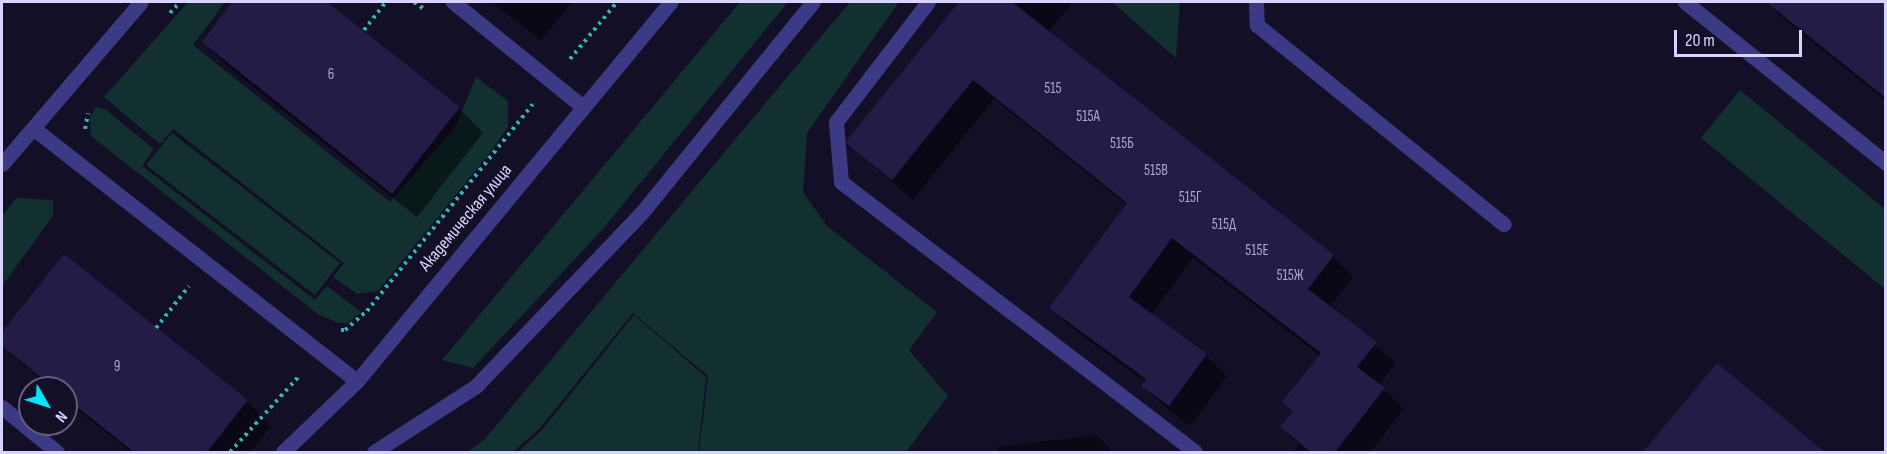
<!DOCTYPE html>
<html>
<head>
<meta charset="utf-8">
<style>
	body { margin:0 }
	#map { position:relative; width:1887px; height:454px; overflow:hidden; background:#130f26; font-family:"Sofia Sans Condensed",sans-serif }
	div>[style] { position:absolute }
	.green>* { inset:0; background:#12302f }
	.shadow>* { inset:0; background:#0007 }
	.building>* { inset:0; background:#241b47 }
	.path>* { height:4px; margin-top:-2px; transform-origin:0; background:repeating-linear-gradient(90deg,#2fb8b0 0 3px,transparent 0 7.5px) }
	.minor>* { height:15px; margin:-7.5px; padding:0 7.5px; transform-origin:7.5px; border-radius:7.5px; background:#3d3a85 }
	span { translate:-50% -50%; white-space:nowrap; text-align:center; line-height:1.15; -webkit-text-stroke:4.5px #130f26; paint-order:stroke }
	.number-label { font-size:15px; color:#aca6d1 }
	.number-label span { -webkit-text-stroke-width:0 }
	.street-label { font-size:18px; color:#d9d4ff }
	.frame { position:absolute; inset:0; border:3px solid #d9d4ff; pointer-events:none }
	.north { position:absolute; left:18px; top:376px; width:60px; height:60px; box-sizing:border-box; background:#130f26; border:2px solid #625e7d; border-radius:50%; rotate:129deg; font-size:16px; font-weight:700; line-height:24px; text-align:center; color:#d9d4ff }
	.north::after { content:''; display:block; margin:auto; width:21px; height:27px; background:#00e5ff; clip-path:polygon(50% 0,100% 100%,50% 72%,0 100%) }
	.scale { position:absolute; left:1674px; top:30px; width:128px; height:27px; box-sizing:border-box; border:3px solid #d9d4ff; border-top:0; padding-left:8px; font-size:18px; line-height:21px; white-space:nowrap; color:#d9d4ff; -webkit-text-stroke:4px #130f26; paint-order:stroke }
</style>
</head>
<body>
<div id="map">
	<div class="green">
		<div style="clip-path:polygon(188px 2px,225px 2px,193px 45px,390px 202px,456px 126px,476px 77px,508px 101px,508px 127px,492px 150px,378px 291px,357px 294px,333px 277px,344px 263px,173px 129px,160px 144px,104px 97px)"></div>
		<div style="clip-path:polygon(740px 2px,788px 2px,602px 230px,473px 368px,442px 360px)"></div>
		<div style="clip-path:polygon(850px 2px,899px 2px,807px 133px,803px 192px,827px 226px,937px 312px,909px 350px,948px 396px,906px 452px,699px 452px,708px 376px,633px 313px,540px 428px,513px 452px,467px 452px,484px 440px)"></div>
		<div style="clip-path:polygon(1112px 2px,1180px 2px,1176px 58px)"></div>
		<div style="clip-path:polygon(1740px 90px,1885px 209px,1885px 289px,1701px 138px)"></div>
		<div style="clip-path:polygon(96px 107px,106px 110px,154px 149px,142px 166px,315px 300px,327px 286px,361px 312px,348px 323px,339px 323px,319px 315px,91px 136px,90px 118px)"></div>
		<div style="clip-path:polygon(172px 133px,340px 263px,315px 295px,146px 165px)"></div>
		<div style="clip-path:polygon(16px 198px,53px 200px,53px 216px,2px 286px,2px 216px)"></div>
		<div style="clip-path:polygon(634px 315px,706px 377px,698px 452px,518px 452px,542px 430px)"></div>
	</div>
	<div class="shadow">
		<div style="clip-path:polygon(234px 2px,325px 2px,459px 108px,483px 133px,417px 217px,228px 67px,204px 42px)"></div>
		<div style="clip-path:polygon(492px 2px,572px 2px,541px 41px)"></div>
		<div style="clip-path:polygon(961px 2px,1069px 2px,1071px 4px,1048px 32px,1333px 256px,1353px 277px,1330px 307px,1396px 363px,1379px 385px,1404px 409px,1370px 452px,1293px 452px,1299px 445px,1282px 427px,1294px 412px,1320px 356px,1193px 258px,1151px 315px,1206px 356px,1227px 376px,1190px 426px,1164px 406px,1143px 386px,1146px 383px,1072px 328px,1051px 308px,1127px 205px,994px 99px,913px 200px,849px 145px)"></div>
		<div style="clip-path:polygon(1766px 2px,1886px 2px,1886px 101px,1784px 19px)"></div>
		<div style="clip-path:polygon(64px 256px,247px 401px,271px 426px,250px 452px,131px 452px,66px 401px,66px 388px,50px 388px,2px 346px,2px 335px)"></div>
		<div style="clip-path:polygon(1096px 435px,1113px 452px,998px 452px,997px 447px)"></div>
	</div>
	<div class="building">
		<div style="clip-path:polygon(232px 2px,327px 2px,460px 107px,392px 194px,202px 42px)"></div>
		<div style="clip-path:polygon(959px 2px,1012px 2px,1334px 255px,1308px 289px,1377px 342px,1357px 367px,1385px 388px,1334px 453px,1312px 453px,1280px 427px,1293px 411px,1282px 402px,1321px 353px,1172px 238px,1129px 297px,1207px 354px,1169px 406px,1141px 386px,1146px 379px,1049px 308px,1127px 203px,973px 80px,892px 180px,848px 145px,847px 140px)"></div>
		<div style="clip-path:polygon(1766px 2px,1886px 2px,1886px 98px)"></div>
		<div style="clip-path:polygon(64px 254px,248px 400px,206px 453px,135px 453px,66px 398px,66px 388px,54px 388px,2px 346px,2px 332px)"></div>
		<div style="clip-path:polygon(1717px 363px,1826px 453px,1642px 453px)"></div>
	</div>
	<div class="path">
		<div style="left:414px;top:2px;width:12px;rotate:35deg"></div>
		<div style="left:170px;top:13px;width:15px;rotate:-48deg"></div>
		<div style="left:364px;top:30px;width:36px;rotate:-52deg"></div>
		<div style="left:570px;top:59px;width:74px;rotate:-50.5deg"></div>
		<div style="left:85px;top:129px;width:16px;rotate:-79deg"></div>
		<div style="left:156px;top:328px;width:53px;rotate:-51.8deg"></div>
		<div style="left:341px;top:330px;width:4px"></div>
		<div style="left:345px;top:330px;width:29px;rotate:-41deg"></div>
		<div style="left:367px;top:311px;width:265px;rotate:-51.3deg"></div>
		<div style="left:230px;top:452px;width:104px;rotate:-47.7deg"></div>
	</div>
	<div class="minor">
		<div style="left:453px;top:2px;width:167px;rotate:38.9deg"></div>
		<div style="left:928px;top:2px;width:151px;rotate:127.5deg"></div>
		<div style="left:836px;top:122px;width:60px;rotate:85.2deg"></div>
		<div style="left:841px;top:182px;width:445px;rotate:37.3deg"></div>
		<div style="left:1256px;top:2px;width:23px;rotate:88deg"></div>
		<div style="left:1257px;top:25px;width:317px;rotate:38.9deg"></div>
		<div style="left:1685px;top:2px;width:258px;rotate:38.7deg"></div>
		<div style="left:33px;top:128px;width:411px;rotate:38deg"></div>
		<div style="left:2px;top:164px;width:213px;rotate:-49.4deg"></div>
		<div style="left:2px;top:407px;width:71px;rotate:39.3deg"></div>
		<div style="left:283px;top:452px;width:103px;rotate:-43.8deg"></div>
		<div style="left:357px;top:381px;width:492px;rotate:-50.4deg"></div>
		<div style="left:374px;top:452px;width:121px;rotate:-32.9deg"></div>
		<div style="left:476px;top:386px;width:242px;rotate:-46.3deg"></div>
		<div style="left:643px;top:211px;width:269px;rotate:-50.9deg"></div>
	</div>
	<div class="number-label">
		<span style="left:331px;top:75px">6</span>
		<span style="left:1053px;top:89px">515</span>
		<span style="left:1088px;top:117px">515А</span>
		<span style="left:1122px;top:144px">515Б</span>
		<span style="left:1156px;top:171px">515В</span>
		<span style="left:1190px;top:198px">515Г</span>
		<span style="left:1224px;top:225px">515Д</span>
		<span style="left:1257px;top:251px">515Е</span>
		<span style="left:1290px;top:276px">515Ж</span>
		<span style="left:117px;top:367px">9</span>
	</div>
	<div class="street-label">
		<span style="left:466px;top:218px;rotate:-50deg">Академическая улица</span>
	</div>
	<div class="frame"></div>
	<div class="north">N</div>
	<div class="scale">20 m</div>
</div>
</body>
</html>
